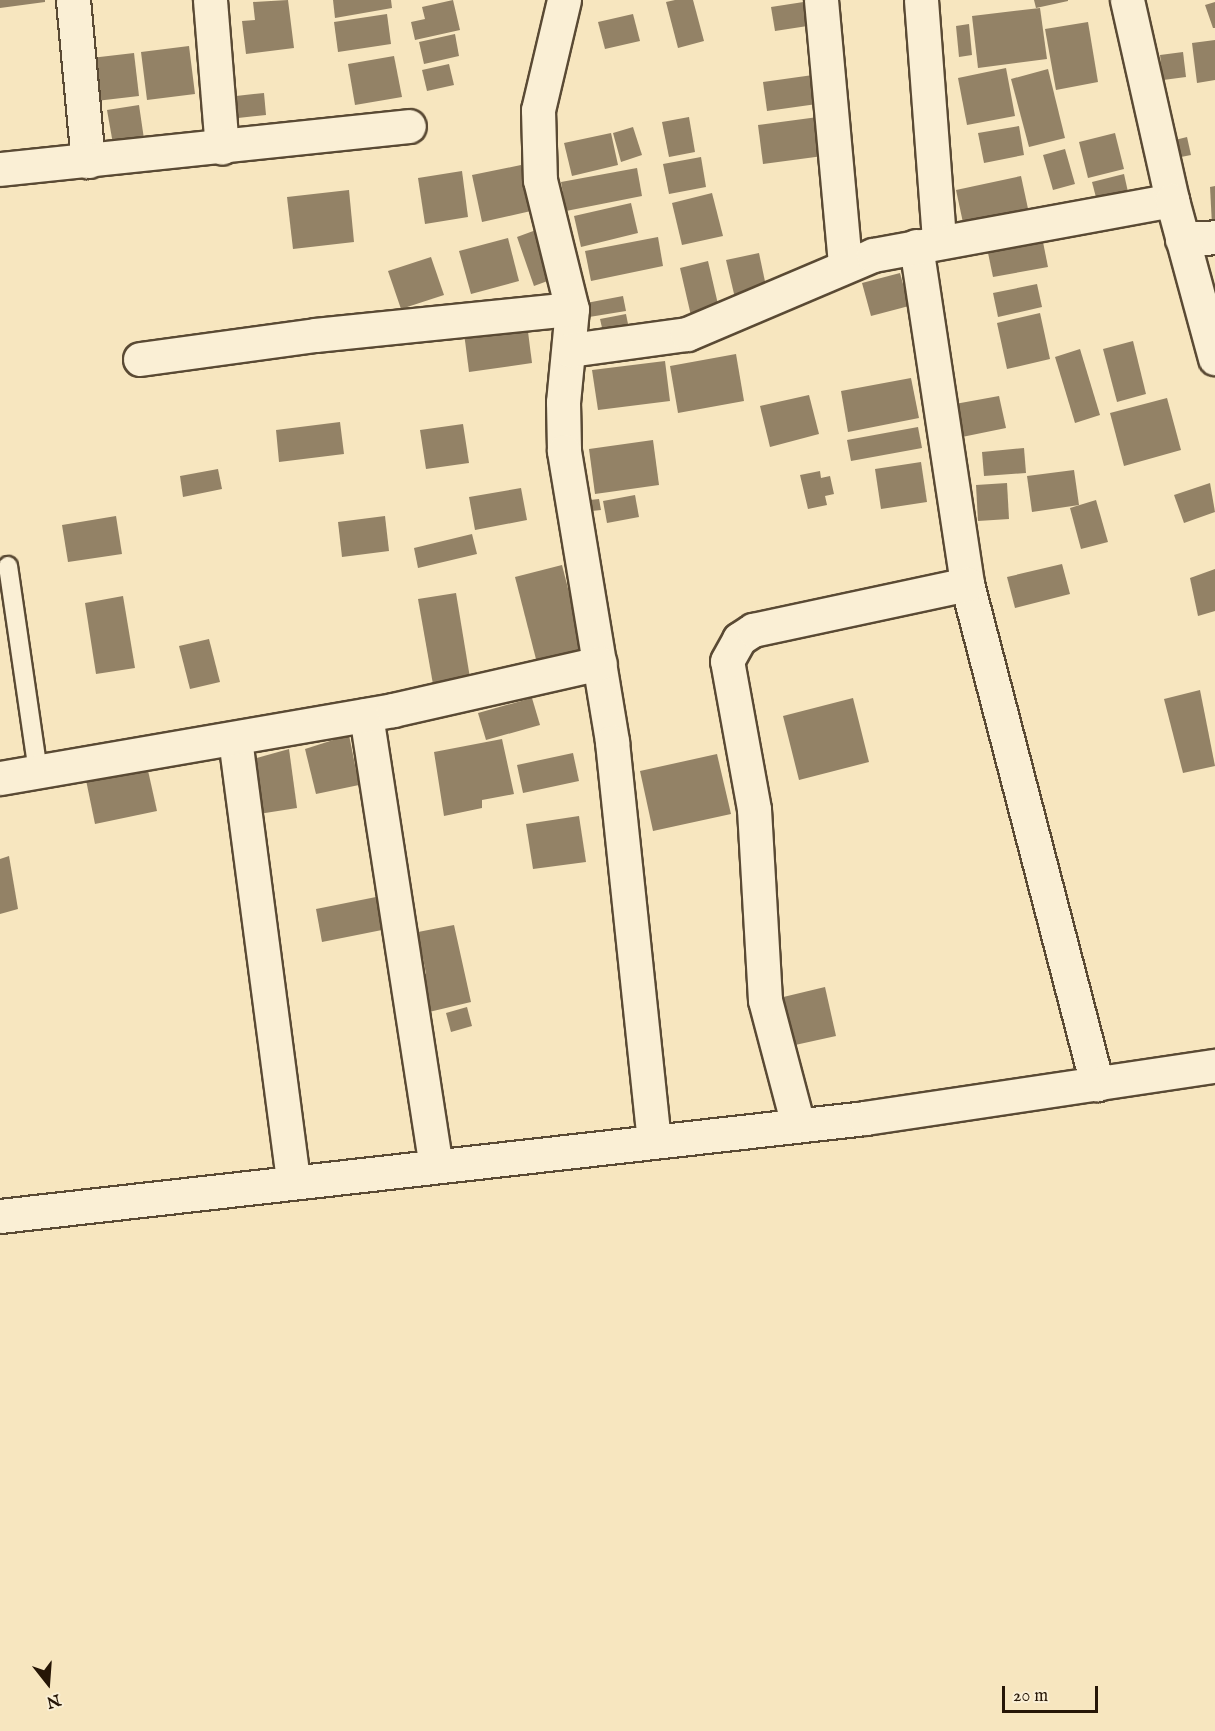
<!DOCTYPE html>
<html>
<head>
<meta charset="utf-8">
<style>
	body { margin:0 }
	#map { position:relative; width:1215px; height:1731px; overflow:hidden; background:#f7e6bf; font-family:"IM FELL English",serif }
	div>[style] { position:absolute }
	.building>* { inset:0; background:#938266 }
	.roads { filter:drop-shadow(2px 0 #5a4a34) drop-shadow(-2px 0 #5a4a34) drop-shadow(0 2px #5a4a34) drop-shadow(0 -2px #5a4a34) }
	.lane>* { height:18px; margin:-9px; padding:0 9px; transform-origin:9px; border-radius:9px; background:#faefd5 }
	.street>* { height:33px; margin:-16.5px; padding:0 16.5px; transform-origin:16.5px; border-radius:16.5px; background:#faefd5 }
	.secondary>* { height:33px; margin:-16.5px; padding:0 16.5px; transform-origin:16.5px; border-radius:16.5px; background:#faefd5 }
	span { translate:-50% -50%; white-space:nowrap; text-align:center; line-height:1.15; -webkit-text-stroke:6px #faefd5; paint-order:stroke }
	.north { position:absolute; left:18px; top:1653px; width:60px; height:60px; -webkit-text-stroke:4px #faefd5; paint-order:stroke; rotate:163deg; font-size:16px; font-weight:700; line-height:24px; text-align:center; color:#261606 }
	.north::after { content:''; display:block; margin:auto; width:21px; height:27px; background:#261606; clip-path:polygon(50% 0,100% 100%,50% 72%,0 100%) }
	.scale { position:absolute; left:1002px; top:1686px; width:96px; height:27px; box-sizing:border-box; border:3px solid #261606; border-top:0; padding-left:8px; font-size:18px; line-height:21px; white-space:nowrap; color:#261606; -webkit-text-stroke:4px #faefd5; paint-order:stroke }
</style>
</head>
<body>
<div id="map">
	<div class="building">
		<div style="clip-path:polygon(0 0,45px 0,45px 2px,0 8px)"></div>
		<div style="clip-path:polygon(288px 0,294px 48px,246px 54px,242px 21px,255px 20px,253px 2px)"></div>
		<div style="clip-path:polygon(333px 0,391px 0,392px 8px,335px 18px)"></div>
		<div style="clip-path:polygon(453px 0,460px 30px,415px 40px,411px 22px,425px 19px,422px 7px)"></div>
		<div style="clip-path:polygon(675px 0,693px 0,704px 41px,678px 48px,666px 2px)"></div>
		<div style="clip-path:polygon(1034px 0,1068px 0,1068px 1px,1036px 8px)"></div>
		<div style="clip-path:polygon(810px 1px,814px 25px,775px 31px,771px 7px)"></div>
		<div style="clip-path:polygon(1215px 2px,1215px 28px,1213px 28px,1205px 5px)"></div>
		<div style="clip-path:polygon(1040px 8px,1047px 59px,978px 68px,972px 16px)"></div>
		<div style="clip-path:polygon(387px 14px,391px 44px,338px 52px,334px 22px)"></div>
		<div style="clip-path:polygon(633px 14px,640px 41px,605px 49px,598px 22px)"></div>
		<div style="clip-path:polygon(1088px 22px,1098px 82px,1056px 90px,1045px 29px)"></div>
		<div style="clip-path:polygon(969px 24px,972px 55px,959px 57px,956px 26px)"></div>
		<div style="clip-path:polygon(455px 34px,459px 56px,424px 64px,419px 42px)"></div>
		<div style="clip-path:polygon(1215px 40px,1215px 80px,1197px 83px,1192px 43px)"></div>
		<div style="clip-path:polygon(189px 46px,195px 94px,147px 100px,141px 52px)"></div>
		<div style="clip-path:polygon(1183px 52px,1186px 77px,1163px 80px,1160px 55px)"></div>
		<div style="clip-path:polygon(134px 53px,139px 96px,96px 101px,91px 58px)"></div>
		<div style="clip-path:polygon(394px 56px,402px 97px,355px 105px,348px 64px)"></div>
		<div style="clip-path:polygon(449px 64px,454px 85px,427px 91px,422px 70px)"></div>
		<div style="clip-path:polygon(1006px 68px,1015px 116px,967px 125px,958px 78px)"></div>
		<div style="clip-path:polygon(1048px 69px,1065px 138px,1029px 147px,1011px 79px)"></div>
		<div style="clip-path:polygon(813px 75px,817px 104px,767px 111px,763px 82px)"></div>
		<div style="clip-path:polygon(264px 93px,266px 115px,229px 119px,227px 97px)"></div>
		<div style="clip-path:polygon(139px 105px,144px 139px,113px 144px,107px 110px)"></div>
		<div style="clip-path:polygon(689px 117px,695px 152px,669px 157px,662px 122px)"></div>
		<div style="clip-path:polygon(818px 117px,823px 156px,763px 164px,758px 125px)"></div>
		<div style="clip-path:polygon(1019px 126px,1024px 155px,984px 163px,978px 133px)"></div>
		<div style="clip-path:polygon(633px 127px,642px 155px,621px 162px,613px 133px)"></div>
		<div style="clip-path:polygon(611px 133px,618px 165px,572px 176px,564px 143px)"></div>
		<div style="clip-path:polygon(1115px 133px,1124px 169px,1088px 178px,1079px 142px)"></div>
		<div style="clip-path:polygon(1187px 137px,1191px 155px,1171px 159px,1167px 142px)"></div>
		<div style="clip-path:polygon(1065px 149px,1075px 184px,1053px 190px,1043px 155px)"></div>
		<div style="clip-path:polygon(701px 157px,706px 187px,669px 194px,663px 164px)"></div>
		<div style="clip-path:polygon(521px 165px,531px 211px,482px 222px,472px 175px)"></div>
		<div style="clip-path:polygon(637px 168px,642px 196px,566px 211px,561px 182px)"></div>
		<div style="clip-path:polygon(462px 171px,468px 217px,425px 224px,418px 178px)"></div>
		<div style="clip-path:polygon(1124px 174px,1130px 201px,1099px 209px,1092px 182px)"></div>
		<div style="clip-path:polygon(1021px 176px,1030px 218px,965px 232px,956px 190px)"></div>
		<div style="clip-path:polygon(1215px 186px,1215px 225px,1212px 225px,1210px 187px)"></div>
		<div style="clip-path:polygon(349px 190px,354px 242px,293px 249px,287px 197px)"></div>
		<div style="clip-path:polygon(712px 193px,723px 236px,682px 245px,672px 203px)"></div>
		<div style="clip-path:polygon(631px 203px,638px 233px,581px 247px,574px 216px)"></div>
		<div style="clip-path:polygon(536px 230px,553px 279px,534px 286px,517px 237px)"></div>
		<div style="clip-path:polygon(658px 237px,663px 266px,591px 281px,585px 251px)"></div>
		<div style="clip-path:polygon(1042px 237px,1048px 267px,993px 277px,987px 248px)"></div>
		<div style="clip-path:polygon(508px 238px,519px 281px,471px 294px,459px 251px)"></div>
		<div style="clip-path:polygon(759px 253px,767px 291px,735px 298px,726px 260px)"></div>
		<div style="clip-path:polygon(431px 257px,444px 295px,401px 309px,388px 271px)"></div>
		<div style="clip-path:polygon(708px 261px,720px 313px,692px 320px,680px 268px)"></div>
		<div style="clip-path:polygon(900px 273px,909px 306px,871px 316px,862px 283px)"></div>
		<div style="clip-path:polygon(1037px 284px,1042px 307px,998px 317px,993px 293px)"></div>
		<div style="clip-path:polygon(623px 296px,626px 311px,583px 318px,581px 304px)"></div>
		<div style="clip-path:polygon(1040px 313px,1050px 359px,1007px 369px,997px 323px)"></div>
		<div style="clip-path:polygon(626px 314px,631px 339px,606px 345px,600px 319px)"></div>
		<div style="clip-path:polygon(527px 324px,532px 363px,469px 372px,464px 333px)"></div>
		<div style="clip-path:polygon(1133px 341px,1146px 394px,1117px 402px,1103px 349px)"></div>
		<div style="clip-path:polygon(1080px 349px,1100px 415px,1075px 423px,1055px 357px)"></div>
		<div style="clip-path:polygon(736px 354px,744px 401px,678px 413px,670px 366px)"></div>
		<div style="clip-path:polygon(665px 361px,670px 401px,598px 410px,592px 370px)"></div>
		<div style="clip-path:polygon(911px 378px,919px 418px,848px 432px,841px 391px)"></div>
		<div style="clip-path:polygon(809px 395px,819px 434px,770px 447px,760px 406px)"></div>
		<div style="clip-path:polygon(999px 396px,1006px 428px,962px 437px,955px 404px)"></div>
		<div style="clip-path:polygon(1167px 398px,1181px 450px,1124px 466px,1110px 413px)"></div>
		<div style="clip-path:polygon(340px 422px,344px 454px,279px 462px,276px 430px)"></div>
		<div style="clip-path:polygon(463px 424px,469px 463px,426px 469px,420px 430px)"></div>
		<div style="clip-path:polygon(918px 427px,922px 448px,851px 461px,847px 440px)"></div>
		<div style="clip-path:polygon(653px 440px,659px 485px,595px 494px,589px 449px)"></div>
		<div style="clip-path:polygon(1024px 448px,1026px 473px,984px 476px,982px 452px)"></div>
		<div style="clip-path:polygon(921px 462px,927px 502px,881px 509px,875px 469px)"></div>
		<div style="clip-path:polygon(218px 469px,222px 489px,183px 497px,180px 476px)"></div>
		<div style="clip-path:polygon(1074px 470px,1079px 505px,1032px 512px,1027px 476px)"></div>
		<div style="clip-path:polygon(820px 471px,821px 478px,830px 476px,834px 494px,825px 496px,827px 505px,808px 509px,800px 475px)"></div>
		<div style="clip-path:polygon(1007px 483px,1009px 519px,978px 521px,976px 485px)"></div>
		<div style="clip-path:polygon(1210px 483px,1215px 512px,1184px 523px,1174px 495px)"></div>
		<div style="clip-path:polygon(521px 488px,527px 520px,475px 530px,469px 497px)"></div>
		<div style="clip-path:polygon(635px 495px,639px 517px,607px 523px,603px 501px)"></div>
		<div style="clip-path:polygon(599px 499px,601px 510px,582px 512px,581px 501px)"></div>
		<div style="clip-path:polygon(1096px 500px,1108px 542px,1081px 549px,1070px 508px)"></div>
		<div style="clip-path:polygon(116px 516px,122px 554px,68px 562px,62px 525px)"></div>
		<div style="clip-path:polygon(385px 516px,389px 551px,342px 557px,338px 522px)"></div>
		<div style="clip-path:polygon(472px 534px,477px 554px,418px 568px,414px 548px)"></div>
		<div style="clip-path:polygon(1062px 564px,1070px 594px,1015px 608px,1007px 577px)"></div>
		<div style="clip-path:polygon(562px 565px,585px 655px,538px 667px,515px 577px)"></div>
		<div style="clip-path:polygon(1215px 569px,1215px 611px,1198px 616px,1190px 578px)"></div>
		<div style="clip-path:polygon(456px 593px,471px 684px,434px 690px,418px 599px)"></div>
		<div style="clip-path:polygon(123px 596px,135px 668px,96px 674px,85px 603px)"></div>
		<div style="clip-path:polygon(209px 639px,220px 682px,190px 689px,179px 646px)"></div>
		<div style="clip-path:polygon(1200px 690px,1215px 766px,1183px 773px,1164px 699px)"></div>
		<div style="clip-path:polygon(532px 698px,540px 725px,486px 740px,478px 713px)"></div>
		<div style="clip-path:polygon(853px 698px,869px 762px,799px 780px,783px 716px)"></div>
		<div style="clip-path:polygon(349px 735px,359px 785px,316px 794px,305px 749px)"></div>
		<div style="clip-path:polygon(502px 739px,514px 794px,482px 800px,482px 808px,444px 816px,434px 752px)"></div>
		<div style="clip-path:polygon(289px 749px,297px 808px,252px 815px,242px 762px)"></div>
		<div style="clip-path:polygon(573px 753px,579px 781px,523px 793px,517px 765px)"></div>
		<div style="clip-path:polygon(717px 754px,731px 814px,653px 831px,640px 771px)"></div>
		<div style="clip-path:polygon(147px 766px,157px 811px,95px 824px,86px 780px)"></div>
		<div style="clip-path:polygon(579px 816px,586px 862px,533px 869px,526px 824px)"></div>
		<div style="clip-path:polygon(9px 856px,18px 909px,0 914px,0 859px)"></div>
		<div style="clip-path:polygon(381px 896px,387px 929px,322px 942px,316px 909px)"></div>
		<div style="clip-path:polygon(454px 925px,471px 1002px,429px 1012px,420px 976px,426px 974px,418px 932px)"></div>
		<div style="clip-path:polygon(825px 987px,836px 1036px,786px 1047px,775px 999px)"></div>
		<div style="clip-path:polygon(467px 1007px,472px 1026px,451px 1032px,446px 1013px)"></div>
	</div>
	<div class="roads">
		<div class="lane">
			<div style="left:8px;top:566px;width:207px;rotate:81.7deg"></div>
		</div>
		<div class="street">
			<div style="left:73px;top:0;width:162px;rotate:84.7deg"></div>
			<div style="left:210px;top:0;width:148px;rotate:85.4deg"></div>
			<div style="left:564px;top:0;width:113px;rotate:103.3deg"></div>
			<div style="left:538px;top:110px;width:70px;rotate:88.4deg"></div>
			<div style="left:540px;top:180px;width:133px;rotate:76.1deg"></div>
			<div style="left:572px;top:309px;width:93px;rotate:95.5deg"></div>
			<div style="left:563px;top:402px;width:49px;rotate:88.8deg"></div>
			<div style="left:564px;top:451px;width:295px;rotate:80.6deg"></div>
			<div style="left:612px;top:742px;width:401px;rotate:84deg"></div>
			<div style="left:821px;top:0;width:266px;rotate:84.8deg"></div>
			<div style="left:921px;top:0;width:242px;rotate:85.7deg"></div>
			<div style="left:0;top:169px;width:411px;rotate:-6deg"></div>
			<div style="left:1182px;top:239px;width:33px;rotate:-3deg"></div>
			<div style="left:916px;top:246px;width:342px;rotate:81.4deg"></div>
			<div style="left:967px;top:584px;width:517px;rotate:75.43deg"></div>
			<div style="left:570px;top:350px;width:118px;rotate:-7.8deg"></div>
			<div style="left:687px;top:334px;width:202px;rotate:-23deg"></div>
			<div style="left:873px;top:255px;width:304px;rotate:-10.4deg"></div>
			<div style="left:140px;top:359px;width:177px;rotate:-7.8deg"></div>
			<div style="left:315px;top:335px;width:258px;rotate:-5.8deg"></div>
			<div style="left:366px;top:715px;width:456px;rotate:81.2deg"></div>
			<div style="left:235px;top:739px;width:447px;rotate:82.5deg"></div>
			<div style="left:0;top:778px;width:399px;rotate:-9.8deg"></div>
			<div style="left:393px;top:710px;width:212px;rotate:-12.8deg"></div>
			<div style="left:798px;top:1125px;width:129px;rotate:-104.8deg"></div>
			<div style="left:765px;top:1000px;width:191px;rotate:-93.3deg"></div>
			<div style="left:754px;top:809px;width:150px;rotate:-100.3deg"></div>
			<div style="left:727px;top:661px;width:25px;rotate:-61deg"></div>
			<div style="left:739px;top:639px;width:17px;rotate:-33deg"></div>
			<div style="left:753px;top:630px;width:219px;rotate:-12.1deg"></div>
			<div style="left:0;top:1216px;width:871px;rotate:-6.46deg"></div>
			<div style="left:865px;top:1118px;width:354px;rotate:-8.5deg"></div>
		</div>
		<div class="secondary">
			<div style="left:1127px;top:0;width:205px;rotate:77.3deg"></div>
			<div style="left:1172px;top:200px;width:164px;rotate:74.8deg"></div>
		</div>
	</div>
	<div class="north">N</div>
	<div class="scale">20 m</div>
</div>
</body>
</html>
